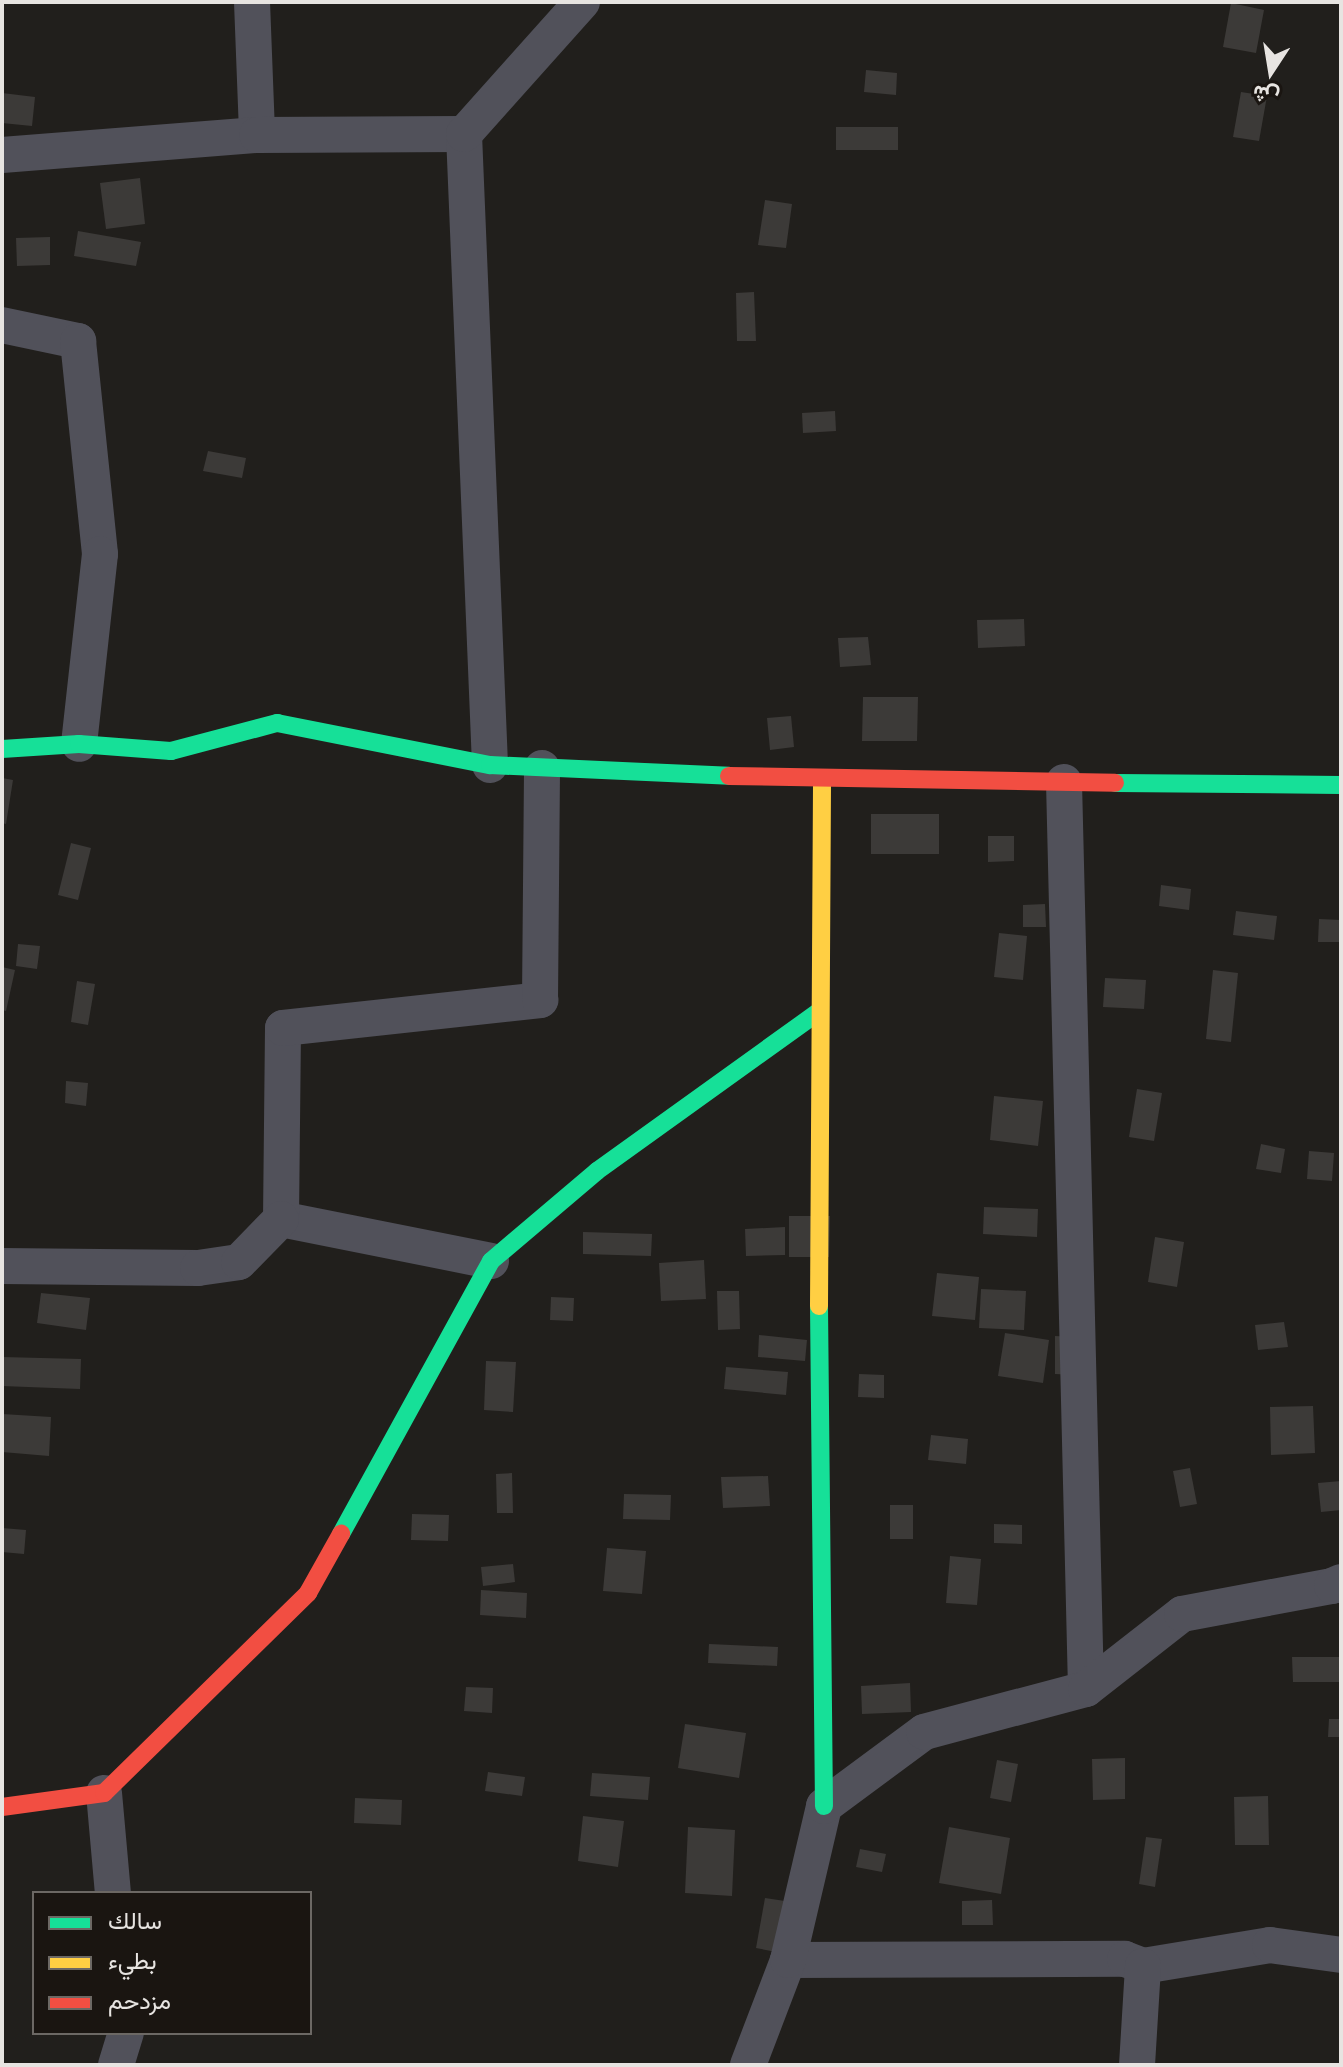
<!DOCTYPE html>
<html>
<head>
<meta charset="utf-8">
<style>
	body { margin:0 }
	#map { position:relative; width:1343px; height:2067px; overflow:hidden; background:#211f1c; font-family:"Public Sans",Vazirmatn,sans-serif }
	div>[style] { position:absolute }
	.building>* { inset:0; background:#3c3a38 }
	.street>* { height:36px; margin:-18px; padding:0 18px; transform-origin:18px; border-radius:18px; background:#51515a }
	.fast>* { height:18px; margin:-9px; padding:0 9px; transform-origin:9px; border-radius:9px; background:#16e098 }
	.slow>* { height:18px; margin:-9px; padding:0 9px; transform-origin:9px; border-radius:9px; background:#ffcf43 }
	.jam>* { height:18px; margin:-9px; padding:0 9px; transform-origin:9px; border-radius:9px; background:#f24e42 }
	span { translate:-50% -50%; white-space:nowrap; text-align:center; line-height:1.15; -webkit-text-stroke:7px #1a1511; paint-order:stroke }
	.frame { position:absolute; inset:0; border:4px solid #e7e4e1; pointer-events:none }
	.legend { position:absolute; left:32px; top:1891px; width:280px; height:144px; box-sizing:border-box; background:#1a1511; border:2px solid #6c6864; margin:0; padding:10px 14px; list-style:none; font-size:24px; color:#e7e4e1 }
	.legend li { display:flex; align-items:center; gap:16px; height:40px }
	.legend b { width:40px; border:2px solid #6c6864 }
	.north { position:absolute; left:1231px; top:32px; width:80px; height:80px; -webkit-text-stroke:6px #1a1511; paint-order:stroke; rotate:192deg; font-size:22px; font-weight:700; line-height:32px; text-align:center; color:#e7e4e1 }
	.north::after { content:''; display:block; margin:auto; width:28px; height:36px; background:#e7e4e1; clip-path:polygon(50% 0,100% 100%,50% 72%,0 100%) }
</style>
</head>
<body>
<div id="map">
	<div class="building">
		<div style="clip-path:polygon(1231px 3px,1264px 10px,1256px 53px,1223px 47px)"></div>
		<div style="clip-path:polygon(866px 70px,897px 73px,896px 95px,864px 92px)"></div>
		<div style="clip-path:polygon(1241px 92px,1267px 96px,1259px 141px,1233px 137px)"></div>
		<div style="clip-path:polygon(2px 93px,35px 97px,32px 126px,2px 123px)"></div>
		<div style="clip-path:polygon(836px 127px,898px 127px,898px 150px,836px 150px)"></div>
		<div style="clip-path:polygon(140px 178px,145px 224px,106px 229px,100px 183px)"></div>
		<div style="clip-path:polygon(765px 200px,792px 204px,786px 248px,758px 245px)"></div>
		<div style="clip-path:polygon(78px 231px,141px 242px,136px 266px,74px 256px)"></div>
		<div style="clip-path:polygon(50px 237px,50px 265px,17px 266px,16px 238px)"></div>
		<div style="clip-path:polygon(754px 292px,756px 341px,737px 341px,736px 293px)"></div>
		<div style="clip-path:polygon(835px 411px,836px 431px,803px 433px,802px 413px)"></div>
		<div style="clip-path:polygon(208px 451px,246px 458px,242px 478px,203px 471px)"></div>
		<div style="clip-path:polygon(1024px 619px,1025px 646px,978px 648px,977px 620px)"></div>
		<div style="clip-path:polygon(868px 637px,871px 665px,840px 667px,838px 638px)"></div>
		<div style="clip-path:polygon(863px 697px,918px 697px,917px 741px,862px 741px)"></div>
		<div style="clip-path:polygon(791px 716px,794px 747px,770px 750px,767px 718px)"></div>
		<div style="clip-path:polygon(2px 778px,13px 780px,6px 824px,2px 823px)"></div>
		<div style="clip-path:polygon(871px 814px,939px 814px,939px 854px,871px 854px)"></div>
		<div style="clip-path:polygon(988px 836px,1014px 836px,1014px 861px,988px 862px)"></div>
		<div style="clip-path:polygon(71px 843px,91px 848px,78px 900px,58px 895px)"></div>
		<div style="clip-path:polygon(1161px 885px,1191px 889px,1189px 910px,1159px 906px)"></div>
		<div style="clip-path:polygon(1045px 904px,1046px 927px,1023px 927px,1023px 905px)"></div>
		<div style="clip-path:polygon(1236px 911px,1277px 916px,1274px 940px,1233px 935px)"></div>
		<div style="clip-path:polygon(1319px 919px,1341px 920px,1341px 942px,1318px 942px)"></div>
		<div style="clip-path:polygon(999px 933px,1027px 936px,1023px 980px,994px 977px)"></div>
		<div style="clip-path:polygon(18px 944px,40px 946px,37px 969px,16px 966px)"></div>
		<div style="clip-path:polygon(2px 967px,15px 970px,6px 1011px,2px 1010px)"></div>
		<div style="clip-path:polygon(1213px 970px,1238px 973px,1231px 1042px,1206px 1039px)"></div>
		<div style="clip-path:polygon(1105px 978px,1146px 980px,1144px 1009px,1103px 1007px)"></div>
		<div style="clip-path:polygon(77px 981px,95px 984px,88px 1025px,71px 1022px)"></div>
		<div style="clip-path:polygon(66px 1081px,88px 1083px,86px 1106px,65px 1103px)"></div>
		<div style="clip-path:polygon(1137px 1089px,1162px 1093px,1154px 1141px,1129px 1137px)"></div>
		<div style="clip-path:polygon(994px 1096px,1043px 1101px,1038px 1146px,990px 1140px)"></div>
		<div style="clip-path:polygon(1261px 1144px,1285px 1149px,1281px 1173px,1256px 1169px)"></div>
		<div style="clip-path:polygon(1309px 1151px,1334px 1153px,1332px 1181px,1307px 1179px)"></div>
		<div style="clip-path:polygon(984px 1207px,1038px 1209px,1037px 1237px,983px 1234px)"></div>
		<div style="clip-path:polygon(789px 1216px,830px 1216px,829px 1257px,789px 1257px)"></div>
		<div style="clip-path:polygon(785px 1227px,785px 1255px,746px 1256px,745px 1229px)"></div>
		<div style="clip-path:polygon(583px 1232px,652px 1234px,651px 1256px,583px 1254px)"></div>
		<div style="clip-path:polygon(1155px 1237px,1184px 1242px,1177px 1287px,1148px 1282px)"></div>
		<div style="clip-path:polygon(704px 1260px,706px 1299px,661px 1301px,659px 1263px)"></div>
		<div style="clip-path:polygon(937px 1273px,979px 1277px,975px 1320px,932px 1316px)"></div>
		<div style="clip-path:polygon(981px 1289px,1026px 1291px,1024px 1330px,979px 1328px)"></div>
		<div style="clip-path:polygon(717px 1291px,739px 1291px,740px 1329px,718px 1330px)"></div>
		<div style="clip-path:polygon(41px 1293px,90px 1298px,86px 1330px,37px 1323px)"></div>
		<div style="clip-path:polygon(551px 1297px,574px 1298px,573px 1321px,550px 1320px)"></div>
		<div style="clip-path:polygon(1284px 1322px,1288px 1347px,1258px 1350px,1255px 1325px)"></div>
		<div style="clip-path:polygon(1005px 1333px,1049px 1340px,1043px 1383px,998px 1376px)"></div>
		<div style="clip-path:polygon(759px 1335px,807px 1340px,805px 1361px,758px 1357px)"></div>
		<div style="clip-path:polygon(1055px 1336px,1075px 1337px,1074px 1375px,1055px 1374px)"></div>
		<div style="clip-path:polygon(2px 1357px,81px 1359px,80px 1389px,2px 1386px)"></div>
		<div style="clip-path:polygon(486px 1361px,516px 1362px,513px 1412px,484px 1410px)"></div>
		<div style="clip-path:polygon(726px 1367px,788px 1372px,786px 1395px,724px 1389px)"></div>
		<div style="clip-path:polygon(859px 1374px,884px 1375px,884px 1398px,858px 1397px)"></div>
		<div style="clip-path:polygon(1313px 1406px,1315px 1453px,1271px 1455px,1270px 1407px)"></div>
		<div style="clip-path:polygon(2px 1414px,51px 1417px,49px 1456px,2px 1452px)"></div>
		<div style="clip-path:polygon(931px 1435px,968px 1439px,966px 1464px,928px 1460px)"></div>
		<div style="clip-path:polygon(1190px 1468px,1197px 1504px,1180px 1507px,1173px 1471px)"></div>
		<div style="clip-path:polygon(512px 1473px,513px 1513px,497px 1513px,496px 1474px)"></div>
		<div style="clip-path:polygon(768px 1476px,770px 1506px,723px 1508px,721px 1477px)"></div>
		<div style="clip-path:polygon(1341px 1481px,1341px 1510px,1321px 1512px,1318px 1483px)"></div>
		<div style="clip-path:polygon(624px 1494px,671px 1495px,670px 1520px,623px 1519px)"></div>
		<div style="clip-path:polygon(890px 1505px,913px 1505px,913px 1539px,890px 1539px)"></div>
		<div style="clip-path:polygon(412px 1514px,449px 1515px,448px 1541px,411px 1540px)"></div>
		<div style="clip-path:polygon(994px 1524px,1022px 1525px,1022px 1544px,994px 1543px)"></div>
		<div style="clip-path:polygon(2px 1528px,26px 1530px,24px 1554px,2px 1552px)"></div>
		<div style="clip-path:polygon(607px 1548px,646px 1551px,642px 1594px,603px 1591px)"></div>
		<div style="clip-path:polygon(950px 1556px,981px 1559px,977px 1605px,946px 1603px)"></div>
		<div style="clip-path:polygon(513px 1564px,515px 1582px,483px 1586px,481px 1567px)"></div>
		<div style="clip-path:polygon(481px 1590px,527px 1593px,526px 1618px,480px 1615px)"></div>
		<div style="clip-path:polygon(709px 1644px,778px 1647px,777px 1666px,708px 1663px)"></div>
		<div style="clip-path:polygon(1292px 1657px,1341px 1657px,1341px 1682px,1293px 1682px)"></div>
		<div style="clip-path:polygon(910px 1683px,911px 1712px,862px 1714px,861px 1686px)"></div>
		<div style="clip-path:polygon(466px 1687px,493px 1688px,492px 1713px,464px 1711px)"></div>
		<div style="clip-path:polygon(1329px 1719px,1341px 1719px,1341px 1737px,1328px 1737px)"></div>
		<div style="clip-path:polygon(685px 1724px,746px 1733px,739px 1778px,678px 1768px)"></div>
		<div style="clip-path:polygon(1125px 1758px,1125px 1799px,1093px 1800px,1092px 1759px)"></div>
		<div style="clip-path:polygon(997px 1760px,1018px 1764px,1011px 1802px,990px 1798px)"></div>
		<div style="clip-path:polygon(488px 1772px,525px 1777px,522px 1796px,485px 1791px)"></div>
		<div style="clip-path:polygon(592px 1773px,650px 1777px,648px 1800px,590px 1796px)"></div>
		<div style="clip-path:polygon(1268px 1796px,1269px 1845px,1235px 1845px,1234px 1797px)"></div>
		<div style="clip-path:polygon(355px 1798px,402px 1800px,401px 1825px,354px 1823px)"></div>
		<div style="clip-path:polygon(583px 1816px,624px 1821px,618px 1867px,578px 1861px)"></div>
		<div style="clip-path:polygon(688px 1827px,735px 1830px,732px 1896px,685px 1893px)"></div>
		<div style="clip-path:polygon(949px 1827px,1010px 1838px,1001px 1894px,939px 1883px)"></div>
		<div style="clip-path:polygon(1146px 1837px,1162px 1839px,1155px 1887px,1139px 1884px)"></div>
		<div style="clip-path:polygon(860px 1849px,886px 1854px,882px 1872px,856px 1867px)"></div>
		<div style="clip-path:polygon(765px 1898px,785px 1901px,776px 1952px,756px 1948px)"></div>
		<div style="clip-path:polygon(992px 1900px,993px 1925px,962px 1925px,962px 1901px)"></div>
	</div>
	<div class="street">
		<div style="left:252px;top:2px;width:133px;rotate:87.8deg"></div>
		<div style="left:2px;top:155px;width:256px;rotate:-4.5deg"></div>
		<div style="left:257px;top:135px;width:207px;rotate:-0.3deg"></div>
		<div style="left:2px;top:325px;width:78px;rotate:11.9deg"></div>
		<div style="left:78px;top:341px;width:214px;rotate:84.1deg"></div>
		<div style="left:100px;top:554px;width:191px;rotate:96.3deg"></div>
		<div style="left:490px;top:765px;width:632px;rotate:-92.36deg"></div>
		<div style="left:464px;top:134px;width:177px;rotate:-48.2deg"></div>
		<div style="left:1064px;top:782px;width:907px;rotate:88.61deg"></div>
		<div style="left:491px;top:1261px;width:214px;rotate:-168.7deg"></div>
		<div style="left:281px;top:1219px;width:191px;rotate:-89.4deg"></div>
		<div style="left:283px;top:1028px;width:259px;rotate:-6.2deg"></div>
		<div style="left:540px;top:1000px;width:232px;rotate:-89.5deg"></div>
		<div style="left:2px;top:1266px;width:196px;rotate:0.6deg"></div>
		<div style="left:198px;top:1268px;width:41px;rotate:-8.3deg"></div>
		<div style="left:239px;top:1262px;width:60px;rotate:-45.7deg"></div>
		<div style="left:104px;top:1793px;width:100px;rotate:84.9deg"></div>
		<div style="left:788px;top:1960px;width:337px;rotate:-0.2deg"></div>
		<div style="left:1125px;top:1959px;width:19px;rotate:21deg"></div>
		<div style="left:1143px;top:1966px;width:129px;rotate:-9.4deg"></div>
		<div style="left:1270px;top:1945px;width:72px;rotate:8deg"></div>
		<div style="left:116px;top:2065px;width:34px;rotate:-73deg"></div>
		<div style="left:748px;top:2065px;width:112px;rotate:-69.1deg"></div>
		<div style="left:788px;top:1960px;width:158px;rotate:-76.8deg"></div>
		<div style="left:824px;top:1806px;width:124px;rotate:-36.5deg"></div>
		<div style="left:924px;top:1732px;width:168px;rotate:-14.9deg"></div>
		<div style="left:1086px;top:1689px;width:122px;rotate:-38deg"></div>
		<div style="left:1182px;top:1614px;width:153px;rotate:-10.6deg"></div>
		<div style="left:1332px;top:1586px;width:10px;rotate:-24deg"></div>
		<div style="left:1137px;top:2065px;width:99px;rotate:-86.5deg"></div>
	</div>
	<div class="fast">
		<div style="left:2px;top:749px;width:77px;rotate:-3.7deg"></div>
		<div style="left:79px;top:744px;width:92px;rotate:4.4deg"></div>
		<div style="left:171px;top:751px;width:110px;rotate:-14.8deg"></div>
		<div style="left:277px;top:723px;width:217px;rotate:11.2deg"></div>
		<div style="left:490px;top:765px;width:239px;rotate:2.6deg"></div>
		<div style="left:1115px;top:783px;width:226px;rotate:0.5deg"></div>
		<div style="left:819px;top:1306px;width:500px;rotate:89.43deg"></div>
		<div style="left:341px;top:1534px;width:311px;rotate:-61.2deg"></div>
		<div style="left:491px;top:1261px;width:139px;rotate:-40.3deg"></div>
		<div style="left:597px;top:1171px;width:274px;rotate:-35.7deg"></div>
	</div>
	<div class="slow">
		<div style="left:819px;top:1306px;width:526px;rotate:-89.67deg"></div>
	</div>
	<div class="jam">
		<div style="left:729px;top:776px;width:386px;rotate:1deg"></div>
		<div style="left:2px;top:1807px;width:103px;rotate:-7.8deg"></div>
		<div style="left:104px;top:1793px;width:286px;rotate:-44.4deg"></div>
		<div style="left:308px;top:1593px;width:68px;rotate:-60.8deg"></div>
	</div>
	<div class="frame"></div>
	<ul class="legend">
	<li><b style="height:10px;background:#16e098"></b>سالك</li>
	<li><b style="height:10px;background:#ffcf43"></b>بطيء</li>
	<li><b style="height:10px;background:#f24e42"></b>مزدحم</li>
	</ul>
	<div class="north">ش</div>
</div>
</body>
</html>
